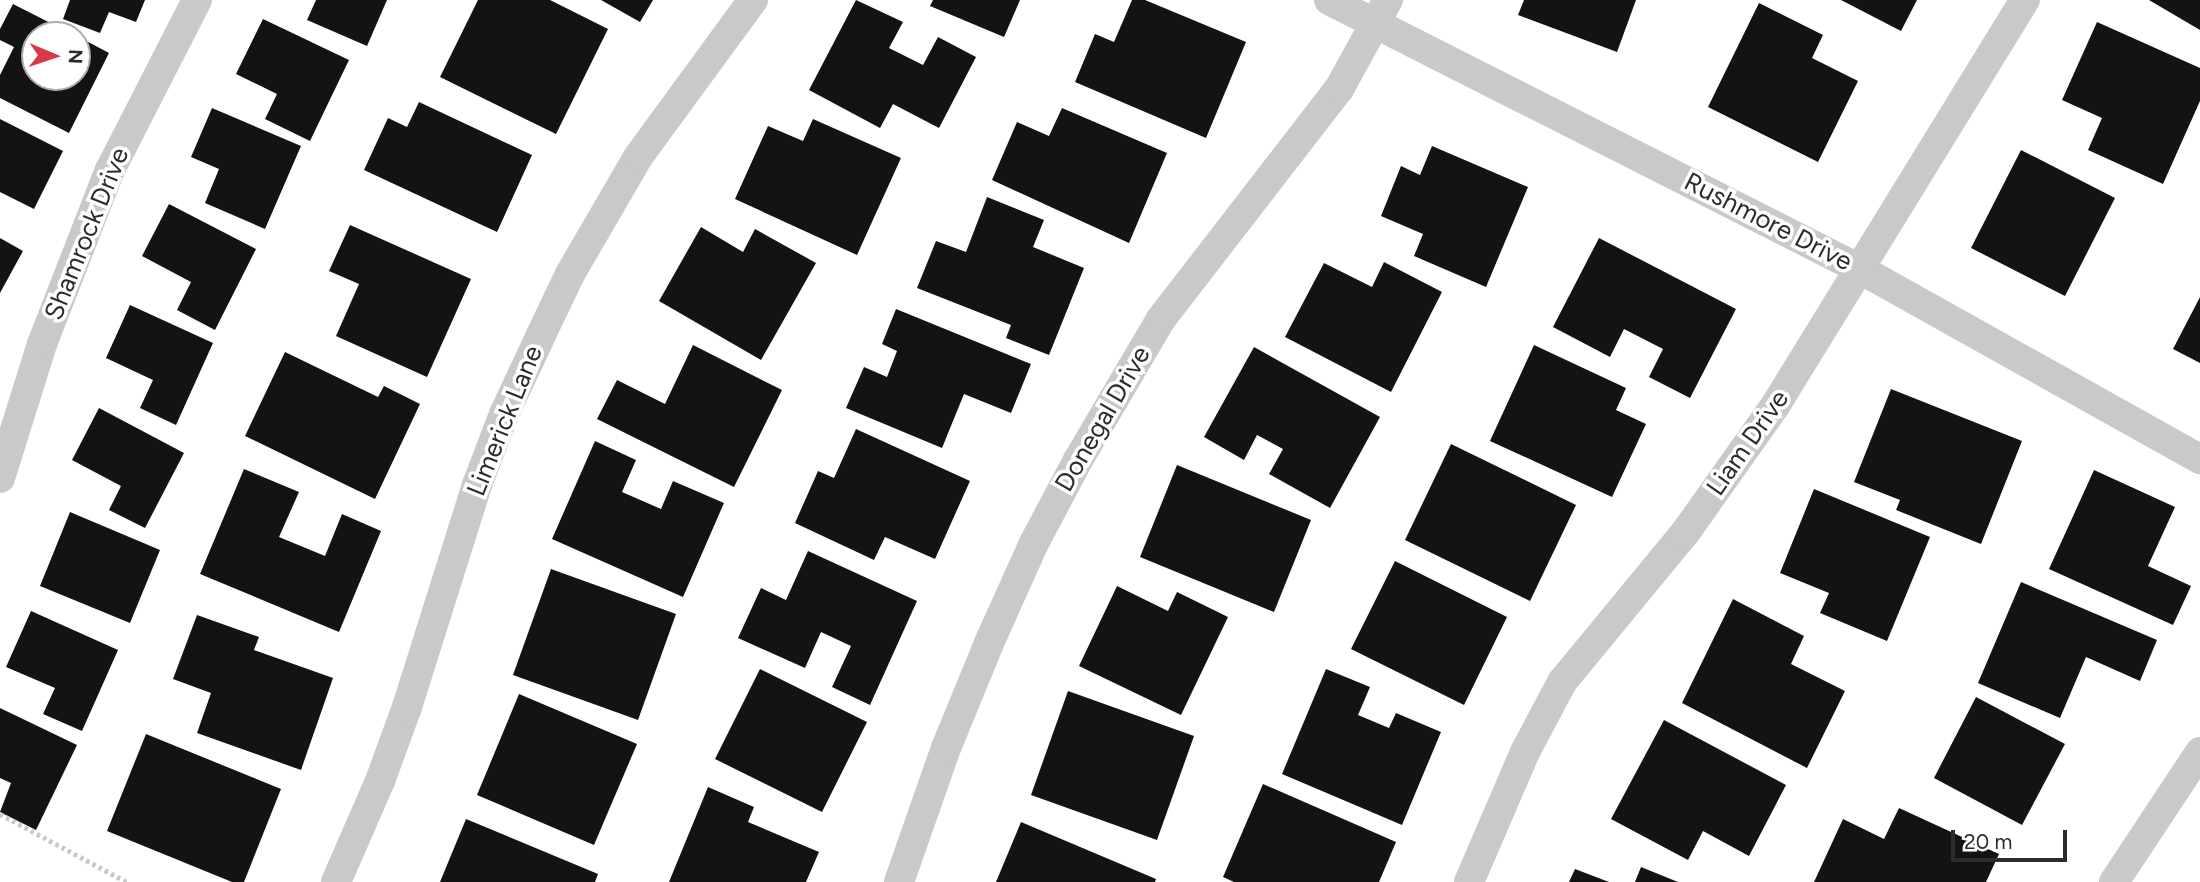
<!DOCTYPE html>
<html>
<head>
<meta charset="utf-8">
<style>
	body { margin:0 }
	#map { position:relative; width:2200px; height:882px; overflow:hidden; background:#fff; font-family:Figtree,sans-serif }
	div>[style] { position:absolute }
	.building>* { inset:0; background:#131313 }
	.path>* { height:4.5px; margin-top:-2.25px; transform-origin:0; background:repeating-linear-gradient(90deg,#c9c9c9 0 3.5px,transparent 0 7px) }
	.street>* { height:30px; margin:-15px; padding:0 15px; transform-origin:15px; border-radius:15px; background:#c9c9c9 }
	span { translate:-50% -50%; white-space:nowrap; text-align:center; line-height:1.15; -webkit-text-stroke:7px #fff; paint-order:stroke }
	.street-label { font-size:26px; color:#2c2c2c }
	.north { position:absolute; left:21px; top:21px; width:70px; height:70px; box-sizing:border-box; background:#fff; border:2px solid #ababab; border-radius:50%; rotate:92deg; font-size:19px; font-weight:700; line-height:28px; text-align:center; color:#2c2c2c }
	.north::after { content:''; display:block; margin:auto; width:24px; height:32px; background:#d83946; clip-path:polygon(50% 0,100% 100%,50% 72%,0 100%) }
	.scale { position:absolute; left:1951px; top:830px; width:116px; height:32px; box-sizing:border-box; border:4px solid #2c2c2c; border-top:0; padding-left:9px; font-size:21px; line-height:24px; white-space:nowrap; color:#2c2c2c; -webkit-text-stroke:5px #fff; paint-order:stroke }
</style>
</head>
<body>
<div id="map">
	<div class="building">
		<div style="clip-path:polygon(70px 0,145px 0,136px 22px,109px 12px,100px 33px,63px 19px)"></div>
		<div style="clip-path:polygon(316px 0,387px 0,367px 46px,307px 20px)"></div>
		<div style="clip-path:polygon(478px 0,550px 0,608px 29px,556px 134px,440px 77px)"></div>
		<div style="clip-path:polygon(601px 0,653px 0,640px 22px)"></div>
		<div style="clip-path:polygon(856px 0,903px 22px,889px 48px,923px 65px,938px 37px,976px 57px,939px 128px,893px 104px,880px 128px,809px 90px)"></div>
		<div style="clip-path:polygon(933px 0,1020px 0,1004px 37px,930px 6px)"></div>
		<div style="clip-path:polygon(1132px 0,1145px 0,1246px 42px,1206px 138px,1075px 82px,1095px 34px,1114px 42px)"></div>
		<div style="clip-path:polygon(1524px 0,1636px 0,1617px 52px,1518px 15px)"></div>
		<div style="clip-path:polygon(1841px 0,1917px 0,1901px 31px)"></div>
		<div style="clip-path:polygon(2149px 0,2200px 0,2200px 30px)"></div>
		<div style="clip-path:polygon(1759px 3px,1823px 35px,1812px 58px,1858px 81px,1818px 162px,1708px 107px)"></div>
		<div style="clip-path:polygon(13px 4px,74px 35px,35px 35px,35px 77px,77px 77px,77px 36px,109px 53px,69px 133px,0 98px,0 75px,14px 47px,0 40px,0 29px)"></div>
		<div style="clip-path:polygon(263px 19px,349px 60px,310px 141px,265px 119px,277px 94px,236px 74px)"></div>
		<div style="clip-path:polygon(2097px 22px,2200px 68px,2200px 101px,2163px 184px,2088px 150px,2102px 118px,2062px 100px)"></div>
		<div style="clip-path:polygon(419px 102px,532px 155px,497px 232px,364px 170px,388px 118px,407px 127px)"></div>
		<div style="clip-path:polygon(212px 108px,301px 146px,265px 229px,205px 203px,219px 169px,191px 157px)"></div>
		<div style="clip-path:polygon(1062px 108px,1167px 153px,1129px 243px,992px 180px,1017px 122px,1049px 136px)"></div>
		<div style="clip-path:polygon(0 119px,63px 151px,34px 209px,0 192px)"></div>
		<div style="clip-path:polygon(813px 119px,901px 158px,857px 255px,735px 199px,768px 126px,803px 141px)"></div>
		<div style="clip-path:polygon(1432px 146px,1528px 187px,1486px 287px,1414px 256px,1423px 234px,1381px 216px,1401px 166px,1420px 175px)"></div>
		<div style="clip-path:polygon(2021px 150px,2115px 198px,2065px 296px,1971px 248px)"></div>
		<div style="clip-path:polygon(987px 197px,1044px 220px,1033px 247px,1084px 268px,1049px 355px,1006px 338px,1011px 325px,917px 288px,936px 241px,966px 252px)"></div>
		<div style="clip-path:polygon(169px 204px,256px 249px,215px 330px,177px 310px,191px 282px,142px 256px)"></div>
		<div style="clip-path:polygon(350px 225px,471px 279px,427px 377px,336px 336px,359px 284px,329px 271px)"></div>
		<div style="clip-path:polygon(701px 227px,743px 252px,755px 229px,816px 263px,761px 360px,659px 301px)"></div>
		<div style="clip-path:polygon(0 238px,23px 251px,0 293px)"></div>
		<div style="clip-path:polygon(1599px 238px,1736px 309px,1690px 398px,1649px 377px,1663px 349px,1624px 329px,1610px 357px,1553px 327px)"></div>
		<div style="clip-path:polygon(1384px 262px,1442px 292px,1391px 392px,1285px 337px,1324px 263px,1372px 287px)"></div>
		<div style="clip-path:polygon(2200px 297px,2200px 363px,2173px 349px)"></div>
		<div style="clip-path:polygon(130px 305px,213px 343px,176px 425px,140px 408px,153px 380px,106px 358px)"></div>
		<div style="clip-path:polygon(896px 309px,1031px 364px,1011px 413px,964px 394px,942px 448px,846px 408px,864px 367px,887px 377px,897px 351px,882px 344px)"></div>
		<div style="clip-path:polygon(693px 345px,782px 390px,734px 487px,597px 419px,617px 380px,665px 404px)"></div>
		<div style="clip-path:polygon(1534px 345px,1626px 388px,1616px 410px,1646px 424px,1612px 497px,1490px 441px)"></div>
		<div style="clip-path:polygon(1254px 347px,1380px 417px,1330px 508px,1269px 474px,1283px 449px,1257px 435px,1244px 460px,1204px 437px)"></div>
		<div style="clip-path:polygon(285px 352px,378px 397px,384px 386px,420px 404px,375px 499px,245px 436px)"></div>
		<div style="clip-path:polygon(1891px 389px,2022px 441px,1981px 544px,1896px 510px,1900px 500px,1854px 482px)"></div>
		<div style="clip-path:polygon(99px 408px,184px 453px,145px 528px,109px 510px,121px 486px,72px 460px)"></div>
		<div style="clip-path:polygon(856px 429px,970px 481px,935px 559px,885px 537px,874px 560px,795px 523px,818px 471px,834px 478px)"></div>
		<div style="clip-path:polygon(595px 441px,636px 460px,622px 492px,661px 509px,673px 481px,724px 503px,683px 597px,552px 539px)"></div>
		<div style="clip-path:polygon(1451px 444px,1576px 505px,1530px 601px,1405px 540px)"></div>
		<div style="clip-path:polygon(1177px 465px,1311px 520px,1274px 612px,1140px 557px)"></div>
		<div style="clip-path:polygon(244px 469px,299px 492px,279px 537px,325px 556px,342px 514px,381px 531px,339px 632px,200px 574px)"></div>
		<div style="clip-path:polygon(2094px 470px,2175px 507px,2148px 566px,2191px 586px,2173px 625px,2049px 569px)"></div>
		<div style="clip-path:polygon(1814px 489px,1930px 537px,1887px 641px,1820px 613px,1829px 593px,1780px 573px)"></div>
		<div style="clip-path:polygon(70px 512px,160px 550px,130px 623px,40px 586px)"></div>
		<div style="clip-path:polygon(808px 551px,917px 601px,870px 705px,832px 687px,851px 646px,821px 632px,805px 668px,738px 638px,761px 588px,786px 600px)"></div>
		<div style="clip-path:polygon(1395px 561px,1507px 617px,1464px 705px,1351px 649px)"></div>
		<div style="clip-path:polygon(551px 569px,676px 614px,638px 720px,513px 675px)"></div>
		<div style="clip-path:polygon(2021px 582px,2157px 640px,2140px 681px,2086px 657px,2060px 718px,1978px 683px)"></div>
		<div style="clip-path:polygon(1117px 586px,1168px 611px,1177px 592px,1228px 617px,1181px 715px,1079px 666px)"></div>
		<div style="clip-path:polygon(1733px 599px,1804px 636px,1791px 664px,1845px 691px,1807px 768px,1682px 703px)"></div>
		<div style="clip-path:polygon(31px 611px,118px 650px,82px 731px,43px 714px,55px 688px,6px 667px)"></div>
		<div style="clip-path:polygon(197px 615px,259px 637px,254px 650px,333px 678px,301px 770px,197px 733px,211px 693px,173px 679px)"></div>
		<div style="clip-path:polygon(760px 669px,867px 722px,822px 812px,715px 759px)"></div>
		<div style="clip-path:polygon(1326px 669px,1370px 687px,1358px 715px,1389px 728px,1396px 713px,1441px 732px,1402px 825px,1282px 774px)"></div>
		<div style="clip-path:polygon(1068px 691px,1194px 736px,1157px 840px,1031px 795px)"></div>
		<div style="clip-path:polygon(519px 694px,637px 744px,594px 845px,477px 795px)"></div>
		<div style="clip-path:polygon(1976px 697px,2065px 744px,2022px 825px,1934px 778px)"></div>
		<div style="clip-path:polygon(0 708px,77px 745px,36px 830px,0 812px,11px 783px,0 778px)"></div>
		<div style="clip-path:polygon(1664px 720px,1786px 785px,1749px 856px,1703px 831px,1688px 860px,1611px 819px)"></div>
		<div style="clip-path:polygon(146px 734px,281px 789px,244px 882px,232px 882px,107px 831px)"></div>
		<div style="clip-path:polygon(1263px 784px,1396px 842px,1379px 882px,1234px 882px,1223px 877px)"></div>
		<div style="clip-path:polygon(708px 787px,754px 807px,748px 822px,819px 852px,806px 882px,669px 882px)"></div>
		<div style="clip-path:polygon(1899px 808px,1999px 854px,1986px 882px,1814px 882px,1843px 819px,1884px 839px)"></div>
		<div style="clip-path:polygon(466px 819px,598px 874px,595px 882px,440px 882px)"></div>
		<div style="clip-path:polygon(1021px 822px,1156px 879px,1155px 882px,996px 882px)"></div>
		<div style="clip-path:polygon(1641px 867px,1678px 882px,1635px 882px)"></div>
		<div style="clip-path:polygon(1575px 869px,1609px 882px,1569px 882px)"></div>
	</div>
	<div class="path">
		<div style="left:0;top:814px;width:144px;rotate:28.2deg"></div>
	</div>
	<div class="street">
		<div style="left:1329px;top:0;width:593px;rotate:26.87deg"></div>
		<div style="left:1858px;top:268px;width:392px;rotate:29.2deg"></div>
		<div style="left:0;top:478px;width:140px;rotate:-72.6deg"></div>
		<div style="left:42px;top:344px;width:187px;rotate:-68.7deg"></div>
		<div style="left:110px;top:170px;width:191px;rotate:-62.9deg"></div>
		<div style="left:336px;top:882px;width:110px;rotate:-66.5deg"></div>
		<div style="left:380px;top:781px;width:79px;rotate:-70deg"></div>
		<div style="left:407px;top:707px;width:233px;rotate:-72.5deg"></div>
		<div style="left:477px;top:485px;width:76px;rotate:-69.2deg"></div>
		<div style="left:504px;top:414px;width:85px;rotate:-64.9deg"></div>
		<div style="left:540px;top:337px;width:70px;rotate:-64.5deg"></div>
		<div style="left:570px;top:274px;width:135px;rotate:-59.8deg"></div>
		<div style="left:638px;top:157px;width:195px;rotate:-53.8deg"></div>
		<div style="left:899px;top:882px;width:142px;rotate:-70.7deg"></div>
		<div style="left:946px;top:748px;width:113px;rotate:-67.7deg"></div>
		<div style="left:989px;top:643px;width:110px;rotate:-65.8deg"></div>
		<div style="left:1034px;top:543px;width:94px;rotate:-62.1deg"></div>
		<div style="left:1078px;top:460px;width:164px;rotate:-59.5deg"></div>
		<div style="left:1161px;top:319px;width:291px;rotate:-52.3deg"></div>
		<div style="left:1339px;top:89px;width:102px;rotate:-61.2deg"></div>
		<div style="left:1469px;top:882px;width:142px;rotate:-66.7deg"></div>
		<div style="left:1525px;top:752px;width:79px;rotate:-62.1deg"></div>
		<div style="left:1562px;top:682px;width:193px;rotate:-50.5deg"></div>
		<div style="left:1685px;top:533px;width:156px;rotate:-54.7deg"></div>
		<div style="left:1775px;top:406px;width:477px;rotate:-58.4deg"></div>
		<div style="left:2114px;top:882px;width:156px;rotate:-56.5deg"></div>
	</div>
	<div class="street-label">
		<span style="left:1768px;top:222px;rotate:27deg">Rushmore Drive</span>
		<span style="left:87px;top:234px;rotate:-68deg">Shamrock Drive</span>
		<span style="left:1103px;top:419px;rotate:-60deg">Donegal Drive</span>
		<span style="left:505px;top:421px;rotate:-68deg">Limerick Lane</span>
		<span style="left:1748px;top:443px;rotate:-55deg">Liam Drive</span>
	</div>
	<div class="north">N</div>
	<div class="scale">20 m</div>
</div>
</body>
</html>
